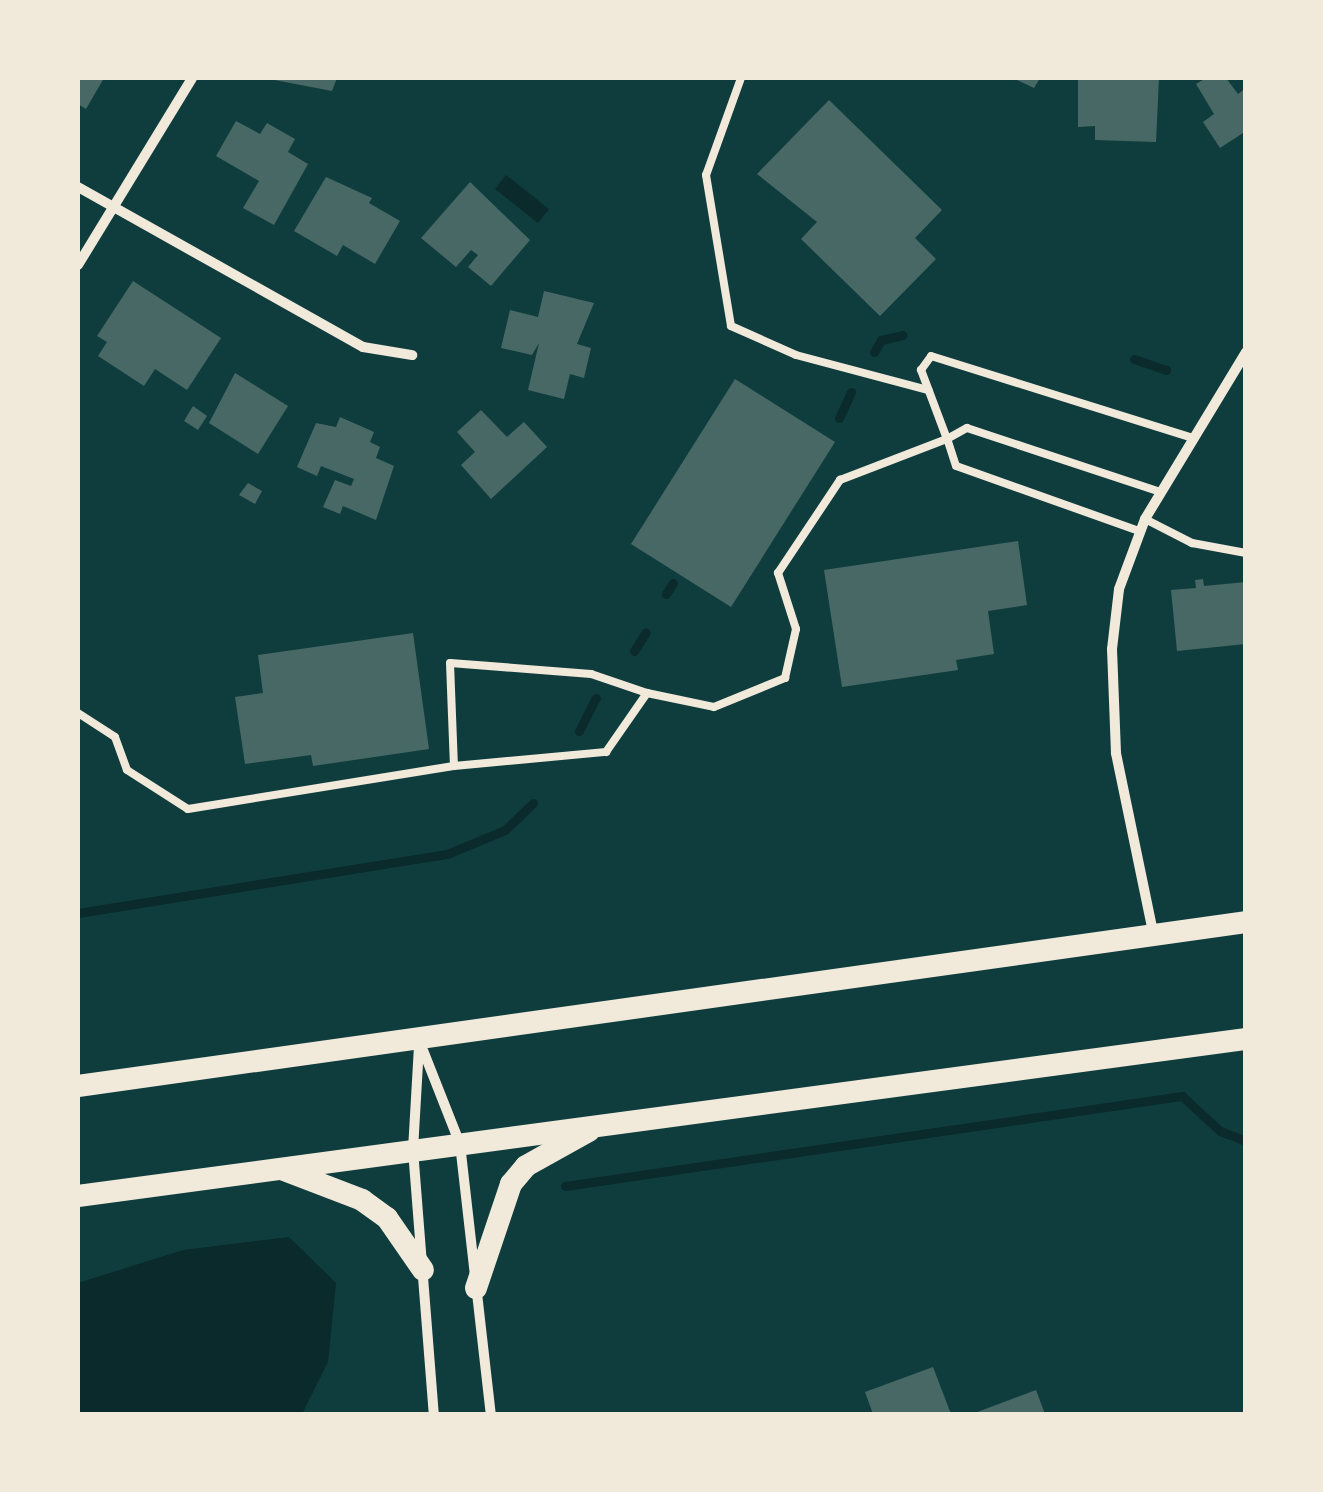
<!DOCTYPE html>
<html>
<head>
<meta charset="utf-8">
<style>
	body { margin:0 }
	#map { position:relative; width:1323px; height:1492px; overflow:hidden; background:#0f3d3e; font-family:Poppins,sans-serif }
	div>[style] { position:absolute }
	.water>* { inset:0; background:#0a2a2b }
	.stream>* { height:9px; margin:-4.5px; padding:0 4.5px; transform-origin:4.5px; border-radius:4.5px; background:#0a2a2b }
	.building>* { inset:0; background:#486865 }
	.service>* { height:8px; margin:-4px; padding:0 4px; transform-origin:4px; border-radius:4px; background:#f1e9da }
	.minor>* { height:10px; margin:-5px; padding:0 5px; transform-origin:5px; border-radius:5px; background:#f1e9da }
	.trunk>* { height:22px; margin:-11px; padding:0 11px; transform-origin:11px; border-radius:11px; background:#f1e9da }
	span { translate:-50% -50%; white-space:nowrap; text-align:center; line-height:1.15; -webkit-text-stroke:9px #f1e9da; paint-order:stroke }
	.frame { position:absolute; inset:0; border:80px solid #f1e9da; pointer-events:none }
</style>
</head>
<body>
<div id="map">
	<div class="water">
		<div style="clip-path:polygon(506px 175px,549px 209px,538px 223px,495px 189px)"></div>
		<div style="clip-path:polygon(289px 1237px,336px 1283px,328px 1362px,302px 1414px,78px 1414px,78px 1283px,183px 1250px)"></div>
	</div>
	<div class="stream">
		<div style="left:874px;top:352px;width:14px;rotate:-60deg"></div>
		<div style="left:881px;top:340px;width:22px;rotate:-13deg"></div>
		<div style="left:1134px;top:359px;width:34px;rotate:19deg"></div>
		<div style="left:839px;top:418px;width:29px;rotate:-65deg"></div>
		<div style="left:666px;top:594px;width:13px;rotate:-58deg"></div>
		<div style="left:634px;top:651px;width:22px;rotate:-58deg"></div>
		<div style="left:579px;top:731px;width:37px;rotate:-63deg"></div>
		<div style="left:78px;top:913px;width:374px;rotate:-9.1deg"></div>
		<div style="left:447px;top:854px;width:63px;rotate:-22.5deg"></div>
		<div style="left:505px;top:830px;width:39px;rotate:-44deg"></div>
		<div style="left:565px;top:1186px;width:624px;rotate:-8.3deg"></div>
		<div style="left:1182px;top:1096px;width:52px;rotate:42.6deg"></div>
		<div style="left:1220px;top:1131px;width:28px;rotate:21deg"></div>
	</div>
	<div class="building">
		<div style="clip-path:polygon(78px 78px,104px 78px,86px 109px,78px 104px)"></div>
		<div style="clip-path:polygon(264px 78px,337px 78px,332px 91px)"></div>
		<div style="clip-path:polygon(1013px 78px,1040px 78px,1034px 88px)"></div>
		<div style="clip-path:polygon(1159px 78px,1156px 142px,1095px 140px,1095px 126px,1078px 127px,1078px 79px)"></div>
		<div style="clip-path:polygon(1206px 78px,1226px 78px,1238px 94px,1246px 88px,1246px 131px,1220px 148px,1203px 122px,1214px 114px,1196px 84px)"></div>
		<div style="clip-path:polygon(829px 100px,942px 210px,915px 238px,936px 259px,880px 316px,801px 239px,817px 222px,757px 174px)"></div>
		<div style="clip-path:polygon(236px 121px,260px 134px,267px 123px,295px 139px,288px 152px,308px 164px,274px 225px,243px 208px,259px 181px,216px 156px)"></div>
		<div style="clip-path:polygon(326px 177px,372px 198px,369px 203px,400px 221px,375px 264px,343px 245px,337px 256px,294px 231px)"></div>
		<div style="clip-path:polygon(470px 182px,530px 240px,491px 286px,468px 267px,478px 255px,471px 250px,456px 267px,421px 238px)"></div>
		<div style="clip-path:polygon(133px 281px,221px 338px,187px 390px,155px 369px,144px 386px,98px 356px,107px 342px,97px 336px)"></div>
		<div style="clip-path:polygon(544px 291px,594px 303px,577px 344px,591px 348px,584px 378px,570px 374px,564px 399px,528px 390px,539px 343px,532px 355px,501px 348px,510px 310px,538px 317px)"></div>
		<div style="clip-path:polygon(235px 373px,288px 406px,258px 454px,209px 423px)"></div>
		<div style="clip-path:polygon(735px 379px,835px 442px,731px 607px,631px 544px)"></div>
		<div style="clip-path:polygon(193px 406px,207px 416px,198px 430px,184px 421px)"></div>
		<div style="clip-path:polygon(481px 410px,507px 437px,524px 422px,547px 447px,491px 499px,461px 465px,475px 452px,457px 432px)"></div>
		<div style="clip-path:polygon(340px 417px,374px 432px,370px 442px,380px 447px,376px 458px,394px 466px,376px 520px,343px 506px,340px 514px,323px 507px,335px 480px,351px 486px,354px 479px,321px 466px,317px 476px,297px 467px,316px 423px,336px 427px)"></div>
		<div style="clip-path:polygon(248px 483px,262px 491px,255px 504px,239px 495px)"></div>
		<div style="clip-path:polygon(1018px 541px,1027px 605px,988px 611px,994px 654px,956px 660px,958px 670px,842px 687px,824px 570px)"></div>
		<div style="clip-path:polygon(1203px 579px,1204px 586px,1246px 582px,1246px 644px,1177px 651px,1171px 590px,1196px 588px,1195px 580px)"></div>
		<div style="clip-path:polygon(413px 633px,429px 749px,313px 766px,311px 755px,245px 764px,235px 697px,263px 693px,258px 655px)"></div>
		<div style="clip-path:polygon(933px 1367px,951px 1414px,873px 1414px,865px 1392px)"></div>
		<div style="clip-path:polygon(1036px 1390px,1045px 1414px,972px 1414px)"></div>
	</div>
	<div class="service">
		<div style="left:741px;top:78px;width:103px;rotate:109.8deg"></div>
		<div style="left:706px;top:175px;width:153px;rotate:80.6deg"></div>
		<div style="left:731px;top:326px;width:71px;rotate:24deg"></div>
		<div style="left:796px;top:355px;width:137px;rotate:14.9deg"></div>
		<div style="left:1145px;top:519px;width:53px;rotate:27.1deg"></div>
		<div style="left:1192px;top:543px;width:55px;rotate:10.5deg"></div>
		<div style="left:1139px;top:531px;width:194px;rotate:-160.4deg"></div>
		<div style="left:956px;top:466px;width:28px;rotate:-108deg"></div>
		<div style="left:947px;top:439px;width:23px;rotate:-29deg"></div>
		<div style="left:967px;top:428px;width:203px;rotate:18.3deg"></div>
		<div style="left:647px;top:693px;width:68px;rotate:11.8deg"></div>
		<div style="left:714px;top:707px;width:77px;rotate:-22.2deg"></div>
		<div style="left:785px;top:678px;width:50px;rotate:-77.3deg"></div>
		<div style="left:796px;top:629px;width:59px;rotate:-107.8deg"></div>
		<div style="left:778px;top:573px;width:112px;rotate:-56.3deg"></div>
		<div style="left:840px;top:480px;width:115px;rotate:-21deg"></div>
		<div style="left:947px;top:439px;width:74px;rotate:-110.6deg"></div>
		<div style="left:921px;top:370px;width:17px;rotate:-54deg"></div>
		<div style="left:931px;top:356px;width:274px;rotate:17.4deg"></div>
		<div style="left:78px;top:713px;width:44px;rotate:33deg"></div>
		<div style="left:115px;top:737px;width:35px;rotate:70deg"></div>
		<div style="left:127px;top:770px;width:72px;rotate:32.6deg"></div>
		<div style="left:188px;top:809px;width:269px;rotate:-9.2deg"></div>
		<div style="left:454px;top:766px;width:153px;rotate:-5.3deg"></div>
		<div style="left:606px;top:752px;width:72px;rotate:-55.2deg"></div>
		<div style="left:647px;top:693px;width:59px;rotate:-161.3deg"></div>
		<div style="left:591px;top:674px;width:141px;rotate:-175.5deg"></div>
		<div style="left:450px;top:663px;width:103px;rotate:87.8deg"></div>
	</div>
	<div class="minor">
		<div style="left:78px;top:187px;width:327px;rotate:29.3deg"></div>
		<div style="left:363px;top:347px;width:50px;rotate:9.3deg"></div>
		<div style="left:78px;top:265px;width:219px;rotate:-58.6deg"></div>
		<div style="left:1153px;top:932px;width:183px;rotate:-101.7deg"></div>
		<div style="left:1116px;top:753px;width:104px;rotate:-92.2deg"></div>
		<div style="left:1112px;top:649px;width:60px;rotate:-83.3deg"></div>
		<div style="left:1119px;top:589px;width:75px;rotate:-69.6deg"></div>
		<div style="left:1145px;top:519px;width:195px;rotate:-58.8deg"></div>
		<div style="left:419px;top:1040px;width:112px;rotate:68.5deg"></div>
		<div style="left:460px;top:1144px;width:272px;rotate:83.5deg"></div>
		<div style="left:419px;top:1046px;width:104px;rotate:93.3deg"></div>
		<div style="left:413px;top:1150px;width:265px;rotate:85.5deg"></div>
	</div>
	<div class="trunk">
		<div style="left:78px;top:1086px;width:1179px;rotate:-7.99deg"></div>
		<div style="left:284px;top:1170px;width:84px;rotate:21deg"></div>
		<div style="left:362px;top:1200px;width:31px;rotate:36deg"></div>
		<div style="left:387px;top:1218px;width:63px;rotate:55.3deg"></div>
		<div style="left:78px;top:1196px;width:1179px;rotate:-7.66deg"></div>
		<div style="left:476px;top:1288px;width:110px;rotate:-71.4deg"></div>
		<div style="left:511px;top:1184px;width:23px;rotate:-50deg"></div>
		<div style="left:526px;top:1166px;width:72px;rotate:-29.1deg"></div>
	</div>
	<div class="frame"></div>
</div>
</body>
</html>
